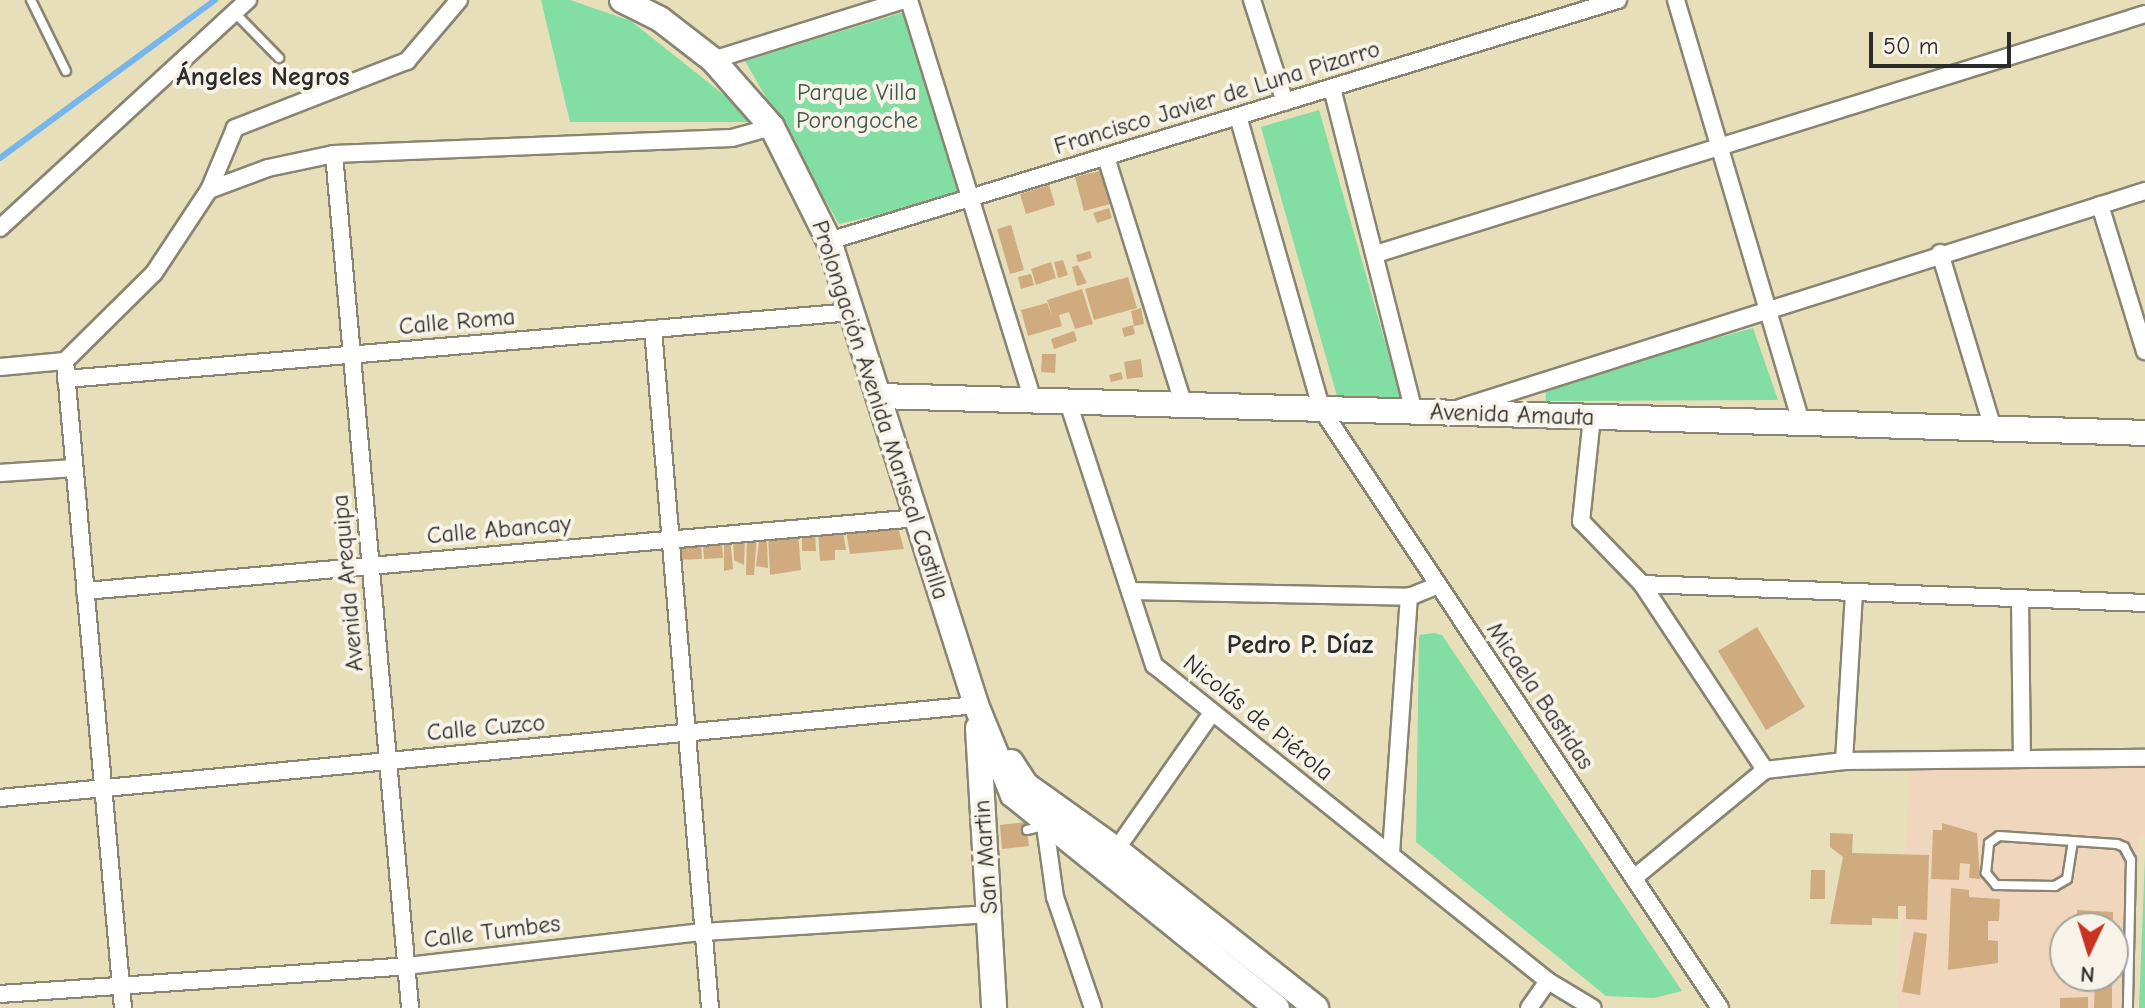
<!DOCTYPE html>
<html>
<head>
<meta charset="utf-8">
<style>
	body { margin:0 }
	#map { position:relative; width:2145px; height:1008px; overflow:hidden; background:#e7dfba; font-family:"Comic Neue",sans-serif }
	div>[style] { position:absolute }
	.built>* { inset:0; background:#f0d6bc }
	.green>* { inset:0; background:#83dea4 }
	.stream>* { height:6px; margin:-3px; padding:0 3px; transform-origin:3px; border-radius:3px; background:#76b6ea }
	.building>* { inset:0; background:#d0ab80 }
	.roads { filter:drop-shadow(2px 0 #898572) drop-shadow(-2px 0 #898572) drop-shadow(0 2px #898572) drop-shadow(0 -2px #898572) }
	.lane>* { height:8px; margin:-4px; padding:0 4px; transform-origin:4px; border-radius:4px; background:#fff }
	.street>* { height:16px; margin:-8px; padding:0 8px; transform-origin:8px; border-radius:8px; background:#fff }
	.secondary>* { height:24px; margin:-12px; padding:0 12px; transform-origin:12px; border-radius:12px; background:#fff }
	span { translate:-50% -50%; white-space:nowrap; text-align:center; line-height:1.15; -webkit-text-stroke:8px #f7f3e8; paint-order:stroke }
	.park-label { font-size:24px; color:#415849 }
	.street-label { font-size:24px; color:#2b2b2b }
	.neighbourhood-label { font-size:26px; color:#2b2b2b; font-weight:700 }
	.north { position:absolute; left:2049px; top:912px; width:80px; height:80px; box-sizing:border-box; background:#f7f3e8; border:2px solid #a5a39c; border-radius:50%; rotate:184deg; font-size:22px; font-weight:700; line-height:32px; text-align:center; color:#2b2b2b }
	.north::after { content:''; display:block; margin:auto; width:28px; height:36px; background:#c8321e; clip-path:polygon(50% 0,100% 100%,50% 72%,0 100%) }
	.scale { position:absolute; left:1869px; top:32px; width:142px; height:36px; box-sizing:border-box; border:4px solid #2b2b2b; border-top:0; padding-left:10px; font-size:24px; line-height:28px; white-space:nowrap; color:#2b2b2b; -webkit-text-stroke:6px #f7f3e8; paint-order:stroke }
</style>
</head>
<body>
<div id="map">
	<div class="built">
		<div style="clip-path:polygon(evenodd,1910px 753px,2145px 765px,2145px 836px,2139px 837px,2130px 1008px,1897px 1008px,1910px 753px,2065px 928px,2113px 928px,2113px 976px,2065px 976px,2065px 928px)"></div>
	</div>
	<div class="green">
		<div style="clip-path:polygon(541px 0,570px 0,631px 21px,758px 122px,570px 122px)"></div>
		<div style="clip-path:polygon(904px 12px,963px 195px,839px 224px,745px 61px)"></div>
		<div style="clip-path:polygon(1319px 110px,1401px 398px,1337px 396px,1261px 127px)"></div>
		<div style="clip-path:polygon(1753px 328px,1778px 400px,1546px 401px,1545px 385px)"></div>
		<div style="clip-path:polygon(1434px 633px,1442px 635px,1682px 991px,1654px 998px,1606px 996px,1416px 842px,1419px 635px)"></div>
		<div style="clip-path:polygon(2145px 857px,2145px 1008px,2139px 1008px)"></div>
	</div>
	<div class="stream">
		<div style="left:0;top:158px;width:267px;rotate:-36.3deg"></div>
	</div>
	<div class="building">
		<div style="clip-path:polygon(1100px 171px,1110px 204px,1084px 211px,1075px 177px)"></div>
		<div style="clip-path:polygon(1049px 185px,1055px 205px,1026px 214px,1020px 194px)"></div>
		<div style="clip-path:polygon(1109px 208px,1112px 218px,1097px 223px,1093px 213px)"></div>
		<div style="clip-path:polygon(1011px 225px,1024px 270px,1010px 274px,997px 229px)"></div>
		<div style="clip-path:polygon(1090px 251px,1092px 258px,1078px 262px,1076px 255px)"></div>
		<div style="clip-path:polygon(1063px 260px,1068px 275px,1058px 278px,1054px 262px)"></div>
		<div style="clip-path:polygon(1051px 262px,1056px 278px,1036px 285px,1031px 269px)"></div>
		<div style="clip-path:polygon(1078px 265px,1087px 283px,1077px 286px,1072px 267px)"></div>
		<div style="clip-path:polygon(1031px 274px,1034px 285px,1021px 289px,1018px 277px)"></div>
		<div style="clip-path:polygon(1128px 277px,1137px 308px,1094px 320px,1085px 289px)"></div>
		<div style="clip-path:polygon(1082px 289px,1093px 324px,1075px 329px,1069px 312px,1059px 315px,1062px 326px,1028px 336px,1021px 310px,1047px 303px,1053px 318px,1047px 300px)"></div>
		<div style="clip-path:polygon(1141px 308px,1144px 324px,1134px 326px,1131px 311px)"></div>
		<div style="clip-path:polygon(1133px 325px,1135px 334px,1124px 337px,1122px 328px)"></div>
		<div style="clip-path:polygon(1074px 331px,1077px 341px,1054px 349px,1051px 339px)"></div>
		<div style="clip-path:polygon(1042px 354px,1056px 354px,1055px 373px,1041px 372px)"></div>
		<div style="clip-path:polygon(1141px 359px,1143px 377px,1127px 379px,1124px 362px)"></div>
		<div style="clip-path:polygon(1121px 372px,1123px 379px,1111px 382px,1109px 375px)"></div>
		<div style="clip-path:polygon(897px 524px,904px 549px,850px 554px,846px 530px)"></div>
		<div style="clip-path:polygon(802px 531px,815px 531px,816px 551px,802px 551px)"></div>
		<div style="clip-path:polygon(818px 531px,843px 532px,846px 550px,835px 550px,835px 560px,820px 561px)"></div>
		<div style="clip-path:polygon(798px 532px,801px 570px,770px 575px,768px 534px)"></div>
		<div style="clip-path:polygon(757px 534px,754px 575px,746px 575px,747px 535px)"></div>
		<div style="clip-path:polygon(745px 536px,744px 565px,734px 560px,733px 537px)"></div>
		<div style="clip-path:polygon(730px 537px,733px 569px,724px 571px,724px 538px)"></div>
		<div style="clip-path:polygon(701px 542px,702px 559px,675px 560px,674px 544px)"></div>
		<div style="clip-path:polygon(759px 542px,767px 542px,768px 568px,756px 566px)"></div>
		<div style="clip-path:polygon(722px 543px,723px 558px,704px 559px,703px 544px)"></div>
		<div style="clip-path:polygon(1757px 627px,1805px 707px,1766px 730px,1718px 651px)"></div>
		<div style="clip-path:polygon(1026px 822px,1029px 846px,1002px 849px,1000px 825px)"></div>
		<div style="clip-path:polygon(1942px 823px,1977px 833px,1980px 879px,1969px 878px,1970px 864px,1960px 863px,1959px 880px,1931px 879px,1933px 830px,1942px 830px)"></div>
		<div style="clip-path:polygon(1830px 833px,1853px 834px,1852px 853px,1929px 855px,1927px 920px,1906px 919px,1906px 906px,1898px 906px,1898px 919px,1872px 918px,1872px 925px,1830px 924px,1843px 857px,1830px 847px)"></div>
		<div style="clip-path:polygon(1811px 870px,1825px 870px,1825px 899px,1810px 899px)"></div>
		<div style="clip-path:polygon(1951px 888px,1969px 890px,1969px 897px,2000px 899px,1999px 921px,1988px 921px,1988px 940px,1998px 941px,1998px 963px,1948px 970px)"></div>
		<div style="clip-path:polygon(2077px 910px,2113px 912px,2113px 928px,2077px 928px)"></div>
		<div style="clip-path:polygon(1914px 932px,1927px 934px,1920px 995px,1902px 992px)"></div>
		<div style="clip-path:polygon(2095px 976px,2112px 976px,2112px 1008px,2094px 1008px)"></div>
		<div style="clip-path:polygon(2088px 997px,2088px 1008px,2060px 1008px,2060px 998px)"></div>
	</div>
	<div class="roads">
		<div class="lane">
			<div style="left:31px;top:0;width:79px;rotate:63.8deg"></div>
			<div style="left:235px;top:13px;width:63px;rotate:45.6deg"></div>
			<div style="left:1027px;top:830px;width:17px;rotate:-13deg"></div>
			<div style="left:2073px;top:841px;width:38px;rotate:99deg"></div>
			<div style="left:2067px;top:879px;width:14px;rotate:150deg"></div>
			<div style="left:2055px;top:886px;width:59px;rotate:-179deg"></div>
			<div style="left:1996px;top:885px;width:16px;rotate:-130deg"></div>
			<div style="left:1986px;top:873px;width:30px;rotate:-84deg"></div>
			<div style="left:1989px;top:843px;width:12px;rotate:-35deg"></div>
			<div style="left:1999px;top:836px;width:118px;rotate:3.9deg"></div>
			<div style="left:2117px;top:844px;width:8px;rotate:23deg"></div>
			<div style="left:2124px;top:847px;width:15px;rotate:62deg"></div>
			<div style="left:2131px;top:860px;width:148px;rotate:91.2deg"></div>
		</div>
		<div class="street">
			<div style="left:909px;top:0;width:420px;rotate:72.8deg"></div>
			<div style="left:1252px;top:0;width:107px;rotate:72.1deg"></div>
			<div style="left:1676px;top:0;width:441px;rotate:73.5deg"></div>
			<div style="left:713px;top:60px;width:200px;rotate:-17.4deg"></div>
			<div style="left:1332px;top:88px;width:334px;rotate:75.8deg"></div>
			<div style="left:1238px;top:116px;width:306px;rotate:74.1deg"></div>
			<div style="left:1322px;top:410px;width:718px;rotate:56.35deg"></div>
			<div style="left:334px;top:154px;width:857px;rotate:84.91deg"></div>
			<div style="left:1106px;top:157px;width:261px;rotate:72.6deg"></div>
			<div style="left:209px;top:190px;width:63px;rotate:-20.4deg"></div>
			<div style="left:268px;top:168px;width:67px;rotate:-12deg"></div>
			<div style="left:334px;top:154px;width:398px;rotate:-2.3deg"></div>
			<div style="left:732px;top:138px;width:41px;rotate:-15.4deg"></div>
			<div style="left:2100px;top:205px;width:153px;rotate:72.9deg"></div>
			<div style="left:0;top:228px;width:337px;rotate:-42.6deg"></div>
			<div style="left:829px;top:241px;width:825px;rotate:-16.99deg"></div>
			<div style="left:1940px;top:253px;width:184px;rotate:73.2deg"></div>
			<div style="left:1376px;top:254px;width:806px;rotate:-17.33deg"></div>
			<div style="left:653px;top:329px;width:681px;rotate:85.2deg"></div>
			<div style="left:65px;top:361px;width:650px;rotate:84.88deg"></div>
			<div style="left:65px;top:361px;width:125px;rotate:-44.7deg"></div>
			<div style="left:154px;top:273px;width:100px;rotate:-56.5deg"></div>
			<div style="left:209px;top:190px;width:67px;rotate:-67.2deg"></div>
			<div style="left:235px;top:128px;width:185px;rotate:-21.3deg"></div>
			<div style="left:407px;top:61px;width:80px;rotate:-49.6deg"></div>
			<div style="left:0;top:367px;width:65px;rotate:-5.3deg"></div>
			<div style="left:66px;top:379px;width:790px;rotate:-4.87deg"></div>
			<div style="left:1068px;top:402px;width:277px;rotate:71.9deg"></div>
			<div style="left:1154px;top:665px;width:505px;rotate:38.73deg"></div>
			<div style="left:1460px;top:408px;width:719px;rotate:-17.58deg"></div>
			<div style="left:1592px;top:417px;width:105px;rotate:96deg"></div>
			<div style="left:1581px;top:521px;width:88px;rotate:45.9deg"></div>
			<div style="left:1642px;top:584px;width:223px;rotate:56.5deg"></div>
			<div style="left:1765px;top:770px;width:170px;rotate:140.5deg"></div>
			<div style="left:0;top:473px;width:74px;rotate:-3.9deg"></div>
			<div style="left:1642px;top:584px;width:503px;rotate:2.16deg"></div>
			<div style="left:85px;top:591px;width:835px;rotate:-5.01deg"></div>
			<div style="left:1130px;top:591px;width:279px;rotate:1.2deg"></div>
			<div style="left:1409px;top:597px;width:31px;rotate:-22deg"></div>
			<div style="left:2020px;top:598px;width:159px;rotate:89.3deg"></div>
			<div style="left:1844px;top:761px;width:169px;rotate:-86.6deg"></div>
			<div style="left:1765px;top:770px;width:80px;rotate:-6.5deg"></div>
			<div style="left:1844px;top:761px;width:301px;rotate:-0.6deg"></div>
			<div style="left:0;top:798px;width:980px;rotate:-5.44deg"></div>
			<div style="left:1045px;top:826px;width:72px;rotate:82deg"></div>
			<div style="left:1055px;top:897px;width:117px;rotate:71.1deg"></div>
			<div style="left:1391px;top:853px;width:257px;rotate:-86deg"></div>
			<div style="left:1111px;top:857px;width:174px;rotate:-55deg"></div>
			<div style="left:0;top:994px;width:408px;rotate:-3.9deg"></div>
			<div style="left:407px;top:966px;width:298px;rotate:-6.6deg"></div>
			<div style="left:703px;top:932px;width:288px;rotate:-3.6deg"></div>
			<div style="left:1529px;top:1008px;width:33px;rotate:-55deg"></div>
			<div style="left:1548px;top:981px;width:52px;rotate:31deg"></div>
		</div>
		<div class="secondary">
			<div style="left:622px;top:0;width:42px;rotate:26.6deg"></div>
			<div style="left:660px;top:19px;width:67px;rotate:37.7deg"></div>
			<div style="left:713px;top:60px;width:89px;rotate:48.6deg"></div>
			<div style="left:772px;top:127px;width:127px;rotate:63.4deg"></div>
			<div style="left:829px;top:241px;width:487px;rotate:72.4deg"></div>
			<div style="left:976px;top:705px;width:97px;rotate:67.7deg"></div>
			<div style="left:1013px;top:795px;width:339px;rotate:38.9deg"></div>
			<div style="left:879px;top:396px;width:1267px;rotate:1.67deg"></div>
			<div style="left:978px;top:728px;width:280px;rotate:86.7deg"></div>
			<div style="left:1011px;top:762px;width:27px;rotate:57deg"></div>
			<div style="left:1026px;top:785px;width:112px;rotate:35.5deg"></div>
			<div style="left:1117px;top:850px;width:254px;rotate:38.4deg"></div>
		</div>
	</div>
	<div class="park-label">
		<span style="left:857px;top:107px">Parque Villa<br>Porongoche</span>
	</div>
	<div class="street-label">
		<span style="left:1217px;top:98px;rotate:-17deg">Francisco Javier de Luna Pizarro</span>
		<span style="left:457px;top:322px;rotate:-5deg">Calle Roma</span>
		<span style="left:880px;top:410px;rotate:72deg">Prolongación Avenida Mariscal Castilla</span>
		<span style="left:1512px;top:415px;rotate:2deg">Avenida Amauta</span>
		<span style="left:499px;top:530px;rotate:-5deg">Calle Abancay</span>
		<span style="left:348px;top:583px;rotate:-95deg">Avenida Arequipa</span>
		<span style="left:1540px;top:696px;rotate:56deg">Micaela Bastidas</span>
		<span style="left:1258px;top:718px;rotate:39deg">Nicolás de Piérola</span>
		<span style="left:486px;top:728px;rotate:-5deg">Calle Cuzco</span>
		<span style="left:986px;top:857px;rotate:-94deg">San Martin</span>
		<span style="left:492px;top:932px;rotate:-7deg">Calle Tumbes</span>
	</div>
	<div class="neighbourhood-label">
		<span style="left:263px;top:78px">Ángeles Negros</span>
		<span style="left:1300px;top:646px">Pedro P. Díaz</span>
	</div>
	<div class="north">N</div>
	<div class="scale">50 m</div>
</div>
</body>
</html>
